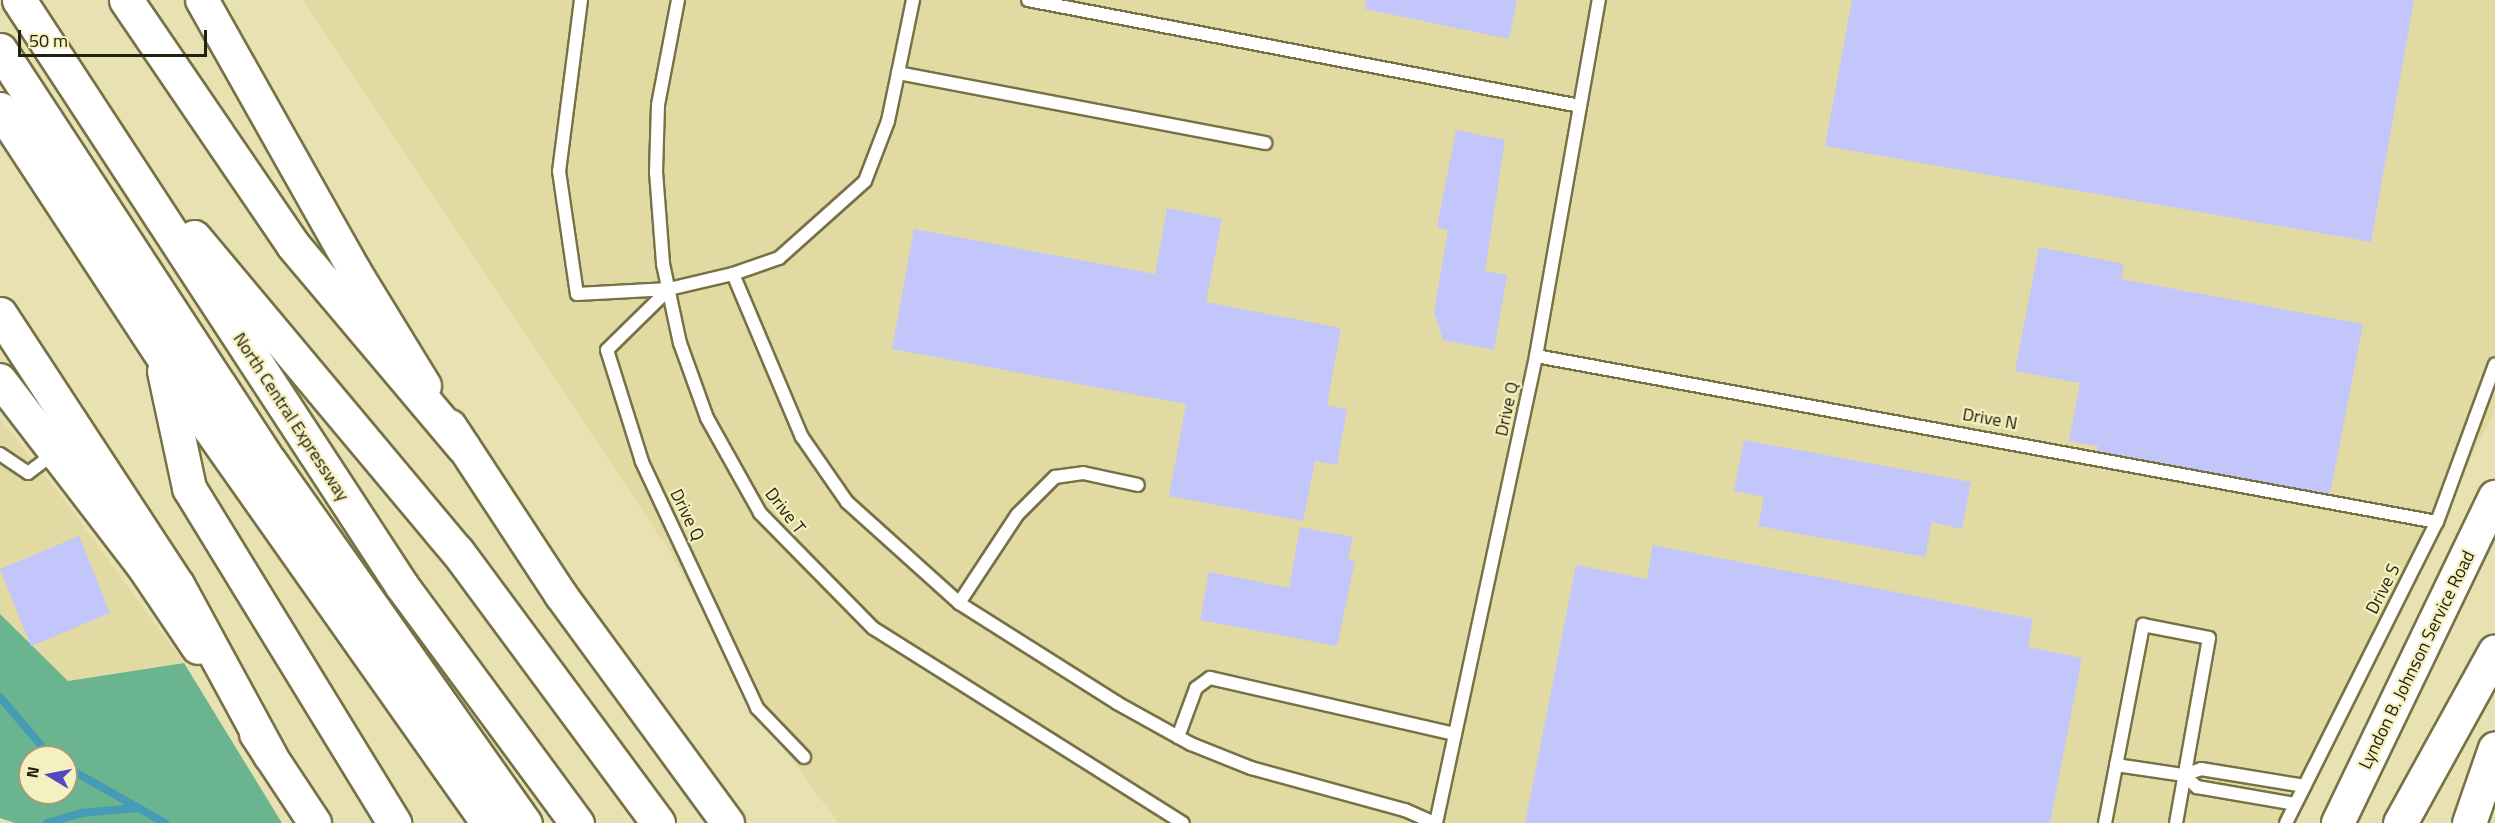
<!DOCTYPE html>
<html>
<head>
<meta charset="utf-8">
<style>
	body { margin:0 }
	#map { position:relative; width:2495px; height:823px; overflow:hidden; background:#e8e2b3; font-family:"Titillium Web",sans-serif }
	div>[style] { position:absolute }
	.built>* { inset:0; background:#e1daa3 }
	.forest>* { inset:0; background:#6bb490 }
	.stream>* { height:8px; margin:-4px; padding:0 4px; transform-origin:4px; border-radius:4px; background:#469bb6 }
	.building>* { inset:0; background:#c3c6fa }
	.roads { filter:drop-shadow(2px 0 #777246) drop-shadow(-2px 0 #777246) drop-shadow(0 2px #777246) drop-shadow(0 -2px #777246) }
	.service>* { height:12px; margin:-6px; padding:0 6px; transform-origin:6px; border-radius:6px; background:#fff }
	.secondary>* { height:32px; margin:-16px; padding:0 16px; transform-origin:16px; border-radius:16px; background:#fff }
	.motorway>* { height:33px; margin:-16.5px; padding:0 16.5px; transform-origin:16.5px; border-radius:16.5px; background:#fff }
	span { translate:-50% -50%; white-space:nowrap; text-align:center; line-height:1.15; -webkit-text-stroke:4.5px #f5f0c0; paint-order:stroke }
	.street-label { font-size:18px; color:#23210f }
	.north { position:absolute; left:18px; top:745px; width:60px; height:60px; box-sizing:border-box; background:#f5f0c0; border:2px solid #a19d79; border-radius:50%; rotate:280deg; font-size:16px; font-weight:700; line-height:24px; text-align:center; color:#23210f }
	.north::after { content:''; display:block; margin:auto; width:21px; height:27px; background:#5448c0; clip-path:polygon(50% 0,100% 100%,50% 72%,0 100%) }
	.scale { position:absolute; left:18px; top:30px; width:189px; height:27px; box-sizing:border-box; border:3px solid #23210f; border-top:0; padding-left:8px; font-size:18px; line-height:21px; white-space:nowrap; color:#23210f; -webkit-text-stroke:4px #f5f0c0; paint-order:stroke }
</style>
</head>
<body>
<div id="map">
	<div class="built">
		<div style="clip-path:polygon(303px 0,2495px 0,2495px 411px,2285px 823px,838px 823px,760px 715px,671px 554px)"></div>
		<div style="clip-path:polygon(0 419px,57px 490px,184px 663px,68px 681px,0 614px)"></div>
	</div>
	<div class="forest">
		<div style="clip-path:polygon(evenodd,0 614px,68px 681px,184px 663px,282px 823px,15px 823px,0 818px,0 614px,30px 757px,66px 757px,66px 793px,30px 793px,30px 757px)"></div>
	</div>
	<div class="stream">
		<div style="left:0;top:697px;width:79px;rotate:49.6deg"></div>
		<div style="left:66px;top:767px;width:114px;rotate:29.5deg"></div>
		<div style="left:47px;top:823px;width:35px;rotate:-16deg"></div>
		<div style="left:81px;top:813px;width:57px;rotate:-5deg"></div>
	</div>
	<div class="building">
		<div style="clip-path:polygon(1366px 0,1517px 0,1509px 39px,1365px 9px)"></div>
		<div style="clip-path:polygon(1852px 0,2414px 0,2371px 242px,1825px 146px)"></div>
		<div style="clip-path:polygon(1456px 130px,1505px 140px,1485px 271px,1507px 275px,1494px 350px,1443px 340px,1434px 312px,1448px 230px,1437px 227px)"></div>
		<div style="clip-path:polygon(1167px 208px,1222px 219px,1206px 302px,1341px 328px,1327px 405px,1347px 409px,1337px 465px,1315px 461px,1303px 521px,1169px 496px,1186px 404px,892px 349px,914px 229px,1155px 274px)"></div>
		<div style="clip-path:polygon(2039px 247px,2124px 264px,2121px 279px,2363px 324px,2330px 494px,2097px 451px,2098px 446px,2069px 441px,2080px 383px,2015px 371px)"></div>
		<div style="clip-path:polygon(1744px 440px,1971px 482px,1962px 529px,1932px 522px,1925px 557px,1758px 526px,1764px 497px,1734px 491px)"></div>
		<div style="clip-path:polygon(1300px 527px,1353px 537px,1348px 560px,1355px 561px,1337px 646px,1200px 620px,1209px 572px,1289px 588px)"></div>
		<div style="clip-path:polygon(79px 536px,110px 613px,31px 646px,0 569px)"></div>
		<div style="clip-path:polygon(1653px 545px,2033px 619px,2028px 647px,2082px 658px,2050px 823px,1525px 823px,1576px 565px,1647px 579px)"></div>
	</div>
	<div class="roads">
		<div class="service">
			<div style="left:581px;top:0;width:172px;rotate:97.3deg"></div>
			<div style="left:559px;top:171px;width:124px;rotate:81.7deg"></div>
			<div style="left:577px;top:294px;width:92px;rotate:-3.1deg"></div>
			<div style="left:669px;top:289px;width:66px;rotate:-13.2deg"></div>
			<div style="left:733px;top:274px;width:177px;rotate:67.1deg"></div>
			<div style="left:802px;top:437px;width:79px;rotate:55.3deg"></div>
			<div style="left:847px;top:502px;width:151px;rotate:42deg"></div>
			<div style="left:959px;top:603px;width:187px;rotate:32.3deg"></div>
			<div style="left:1117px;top:703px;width:85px;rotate:29deg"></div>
			<div style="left:1191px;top:744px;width:65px;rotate:21.8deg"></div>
			<div style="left:1251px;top:768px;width:160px;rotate:15.3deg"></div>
			<div style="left:1405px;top:810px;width:32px;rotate:24deg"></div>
			<div style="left:678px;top:0;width:107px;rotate:100.8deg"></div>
			<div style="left:658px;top:105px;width:67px;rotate:91.7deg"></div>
			<div style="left:656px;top:172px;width:92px;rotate:85.6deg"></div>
			<div style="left:663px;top:264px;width:81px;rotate:77.9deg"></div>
			<div style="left:680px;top:343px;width:80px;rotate:70.2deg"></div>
			<div style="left:707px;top:418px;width:109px;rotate:60.8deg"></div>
			<div style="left:760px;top:513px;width:161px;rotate:45.5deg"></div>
			<div style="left:873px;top:628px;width:366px;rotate:32.2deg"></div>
			<div style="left:1028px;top:0;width:562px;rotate:10.87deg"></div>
			<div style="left:898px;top:73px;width:75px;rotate:-78.4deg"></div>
			<div style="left:733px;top:274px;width:49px;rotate:-19.2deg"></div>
			<div style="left:779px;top:258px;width:115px;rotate:-41.8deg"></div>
			<div style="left:865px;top:181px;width:64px;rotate:-69deg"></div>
			<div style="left:888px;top:121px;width:49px;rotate:-78.2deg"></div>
			<div style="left:898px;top:73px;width:374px;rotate:10.8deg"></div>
			<div style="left:669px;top:289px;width:87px;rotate:135.5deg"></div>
			<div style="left:607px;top:350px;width:117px;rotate:72.6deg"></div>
			<div style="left:642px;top:462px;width:272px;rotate:64.9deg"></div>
			<div style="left:757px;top:708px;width:68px;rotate:46.2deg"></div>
			<div style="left:1536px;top:356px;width:916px;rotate:10.44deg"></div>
			<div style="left:0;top:454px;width:34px;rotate:34deg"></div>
			<div style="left:28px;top:473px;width:35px;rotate:-37deg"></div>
			<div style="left:959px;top:603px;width:105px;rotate:-56.6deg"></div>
			<div style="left:1017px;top:515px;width:54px;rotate:-45deg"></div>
			<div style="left:1055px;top:477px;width:28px;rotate:-8deg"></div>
			<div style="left:1083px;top:473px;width:56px;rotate:12.3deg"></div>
			<div style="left:1178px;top:737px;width:52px;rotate:-69.8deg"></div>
			<div style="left:1196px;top:688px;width:17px;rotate:-36deg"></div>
			<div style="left:1210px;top:678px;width:251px;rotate:12.9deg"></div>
			<div style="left:2116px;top:765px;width:69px;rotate:8.4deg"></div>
			<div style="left:2184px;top:775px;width:18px;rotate:-19deg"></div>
			<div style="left:2201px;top:769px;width:105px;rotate:9.3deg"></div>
			<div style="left:2184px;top:775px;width:18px;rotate:43deg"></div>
			<div style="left:2197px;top:787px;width:99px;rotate:9.8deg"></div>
			<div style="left:1436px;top:823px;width:478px;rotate:-77.9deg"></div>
			<div style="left:1536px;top:356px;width:362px;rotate:-80deg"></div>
			<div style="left:2105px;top:823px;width:202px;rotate:-79.1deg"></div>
			<div style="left:2143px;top:625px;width:67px;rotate:11.1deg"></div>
			<div style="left:2209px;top:638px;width:188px;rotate:100.1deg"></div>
			<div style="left:2286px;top:823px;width:337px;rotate:-63.4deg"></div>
			<div style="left:2437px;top:522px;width:168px;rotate:-69.8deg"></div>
		</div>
		<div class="secondary">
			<div style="left:202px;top:0;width:310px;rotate:60.6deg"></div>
			<div style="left:354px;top:270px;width:136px;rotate:58.5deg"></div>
			<div style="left:0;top:380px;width:238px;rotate:52.5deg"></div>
			<div style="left:145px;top:569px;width:95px;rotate:56.1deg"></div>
			<div style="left:450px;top:426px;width:202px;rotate:56.7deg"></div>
			<div style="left:561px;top:595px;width:283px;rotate:53.8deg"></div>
			<div style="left:256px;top:734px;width:107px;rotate:56.5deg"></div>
			<div style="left:2338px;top:823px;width:362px;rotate:-64.3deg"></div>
		</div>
		<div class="motorway">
			<div style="left:19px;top:0;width:700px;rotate:56.83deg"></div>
			<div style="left:402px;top:586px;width:295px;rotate:53.6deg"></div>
			<div style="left:126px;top:0;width:297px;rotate:55.7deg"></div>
			<div style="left:293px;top:245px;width:264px;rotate:49.9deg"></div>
			<div style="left:0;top:50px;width:493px;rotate:56.8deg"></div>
			<div style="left:270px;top:462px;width:442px;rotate:54.8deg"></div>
			<div style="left:0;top:109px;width:383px;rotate:56.7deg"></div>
			<div style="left:210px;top:429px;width:482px;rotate:54.8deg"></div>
			<div style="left:194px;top:237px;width:410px;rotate:50.1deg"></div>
			<div style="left:457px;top:551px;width:338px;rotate:53.5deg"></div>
			<div style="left:0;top:314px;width:323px;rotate:56.8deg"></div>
			<div style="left:177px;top:584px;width:195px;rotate:61.5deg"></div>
			<div style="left:164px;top:371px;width:120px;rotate:77.9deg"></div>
			<div style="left:189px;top:488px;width:393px;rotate:58.5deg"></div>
			<div style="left:2400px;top:823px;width:196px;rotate:-61.1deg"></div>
			<div style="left:2469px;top:823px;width:79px;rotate:-70.9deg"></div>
		</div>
	</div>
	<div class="street-label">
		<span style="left:1507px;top:409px;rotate:-78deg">Drive Q</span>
		<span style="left:291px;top:417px;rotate:57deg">North Central Expressway</span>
		<span style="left:1990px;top:419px;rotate:10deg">Drive N</span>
		<span style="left:785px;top:511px;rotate:52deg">Drive T</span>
		<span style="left:687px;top:515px;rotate:64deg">Drive Q</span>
		<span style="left:2383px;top:589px;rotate:-63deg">Drive S</span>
		<span style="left:2417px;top:660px;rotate:-64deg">Lyndon B. Johnson Service Road</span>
	</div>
	<div class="north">N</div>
	<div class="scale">50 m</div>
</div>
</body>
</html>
